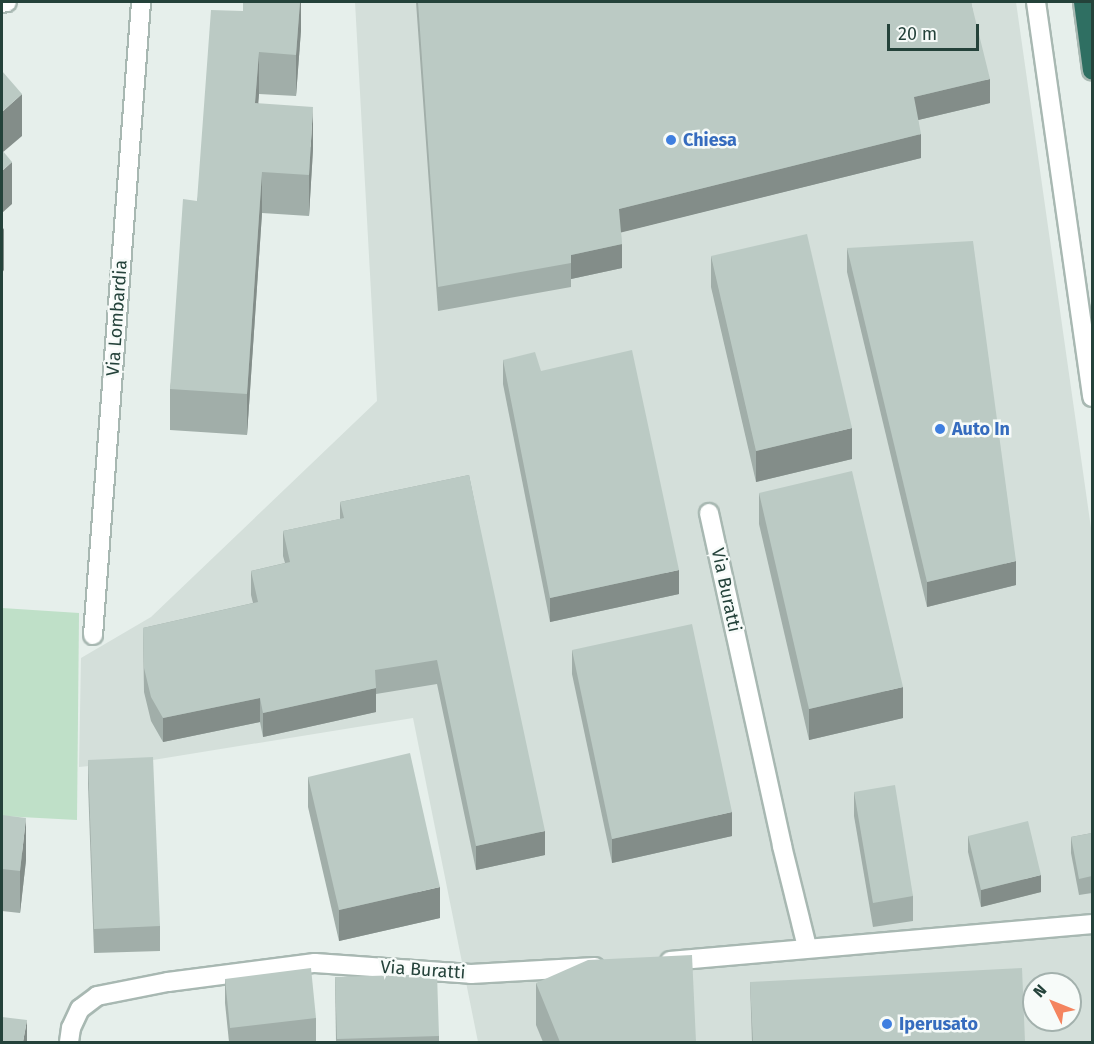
<!DOCTYPE html>
<html>
<head>
<meta charset="utf-8">
<style>
	body { margin:0 }
	#map { position:relative; width:1094px; height:1044px; overflow:hidden; background:#e6efeb; font-family:"Fira Sans",sans-serif }
	div>[style] { position:absolute }
	.built>* { inset:0; background:#d4dfda }
	.green>* { inset:0; background:#bfe0c8 }
	.roads { filter:drop-shadow(2px 0 #a8b8b2) drop-shadow(-2px 0 #a8b8b2) drop-shadow(0 2px #a8b8b2) drop-shadow(0 -2px #a8b8b2) }
	.street>* { height:18px; margin:-9px; padding:0 9px; transform-origin:9px; border-radius:9px; background:#fff }
	.secondary>* { height:18px; margin:-9px; padding:0 9px; transform-origin:9px; border-radius:9px; background:#fff }
	.highway>* { height:18px; margin:-9px; padding:0 9px; transform-origin:9px; border-radius:9px; background:#2f6f62 }
	.wall>* { inset:0; background:#a1aea9 }
	.shaded-wall>* { inset:0; background:#838d89 }
	.building>* { inset:0; background:#bbcac4 }
	.dots>* { width:16px; height:16px; translate:-50% -50%; box-sizing:border-box; border:3px solid #f7fbf9; border-radius:50% }
	span { translate:-50% -50%; white-space:nowrap; text-align:center; line-height:1.15; -webkit-text-stroke:5px #f7fbf9; paint-order:stroke }
	.shop-label { font-size:18px; color:#366cbe; font-weight:700 }
	.left { translate:0 -50%; text-align:left }
	.street-label { font-size:18px; color:#24423a }
	.frame { position:absolute; inset:0; border:3px solid #24423a; pointer-events:none }
	.north { position:absolute; left:1022px; top:972px; width:60px; height:60px; box-sizing:border-box; background:#f7fbf9; border:2px solid #a3b1ad; border-radius:50%; rotate:313deg; font-size:16px; font-weight:700; line-height:24px; text-align:center; color:#24423a }
	.north::after { content:''; display:block; margin:auto; width:21px; height:27px; background:#f4845f; clip-path:polygon(50% 0,100% 100%,50% 72%,0 100%) }
	.scale { position:absolute; left:887px; top:24px; width:92px; height:27px; box-sizing:border-box; border:3px solid #24423a; border-top:0; padding-left:8px; font-size:18px; line-height:21px; white-space:nowrap; color:#24423a; -webkit-text-stroke:4px #f7fbf9; paint-order:stroke }
</style>
</head>
<body>
<div id="map">
	<div class="built">
		<div style="clip-path:polygon(evenodd,355px 2px,1016px 2px,1092px 535px,1092px 1042px,478px 1042px,413px 718px,153px 760px,79px 767px,81px 658px,151px 617px,377px 401px,355px 2px,1034px 984px,1070px 984px,1070px 1020px,1034px 1020px,1034px 984px)"></div>
	</div>
	<div class="green">
		<div style="clip-path:polygon(2px 608px,79px 613px,77px 820px,2px 816px)"></div>
	</div>
	<div class="roads">
		<div class="street">
			<div style="left:1036px;top:2px;width:399px;rotate:81.9deg"></div>
			<div style="left:709px;top:513px;width:341px;rotate:77.6deg"></div>
			<div style="left:782px;top:846px;width:104px;rotate:76.1deg"></div>
			<div style="left:93px;top:635px;width:635px;rotate:-85.66deg"></div>
			<div style="left:670px;top:961px;width:424px;rotate:-5deg"></div>
			<div style="left:69px;top:1042px;width:14px;rotate:-82deg"></div>
			<div style="left:71px;top:1028px;width:21px;rotate:-65deg"></div>
			<div style="left:80px;top:1009px;width:21px;rotate:-37deg"></div>
			<div style="left:97px;top:996px;width:72px;rotate:-11.2deg"></div>
			<div style="left:168px;top:982px;width:148px;rotate:-7.4deg"></div>
			<div style="left:315px;top:963px;width:156px;rotate:4deg"></div>
			<div style="left:471px;top:974px;width:124px;rotate:-3.2deg"></div>
		</div>
		<div class="secondary">
			<div style="left:2px;top:3px;width:5px;rotate:-11deg"></div>
		</div>
		<div class="highway">
			<div style="left:1083px;top:2px;width:69px;rotate:82.5deg"></div>
		</div>
	</div>
	<div class="wall">
		<div style="clip-path:polygon(301px 2px,301px 30px,296px 96px,259px 94px,258px 103px,313px 149px,309px 216px,262px 213px,247px 435px,170px 430px,170px 389px,197px 201px,243px 11px)"></div>
		<div style="clip-path:polygon(416px 2px,971px 2px,990px 103px,918px 120px,921px 158px,621px 232px,622px 268px,571px 279px,571px 287px,438px 311px)"></div>
		<div style="clip-path:polygon(847px 248px,1016px 585px,927px 607px,847px 272px)"></div>
		<div style="clip-path:polygon(711px 256px,852px 459px,756px 482px,711px 287px)"></div>
		<div style="clip-path:polygon(503px 360px,541px 371px,679px 594px,550px 622px,503px 384px)"></div>
		<div style="clip-path:polygon(469px 475px,545px 855px,476px 870px,437px 684px,376px 694px,376px 712px,263px 737px,260px 722px,163px 742px,151px 721px,144px 692px,143px 628px,253px 603px,251px 595px,251px 571px,285px 563px,283px 556px,283px 531px,340px 519px,340px 502px)"></div>
		<div style="clip-path:polygon(759px 493px,903px 718px,809px 740px,759px 524px)"></div>
		<div style="clip-path:polygon(572px 650px,732px 836px,612px 863px,572px 674px)"></div>
		<div style="clip-path:polygon(88px 760px,160px 926px,160px 951px,94px 953px,88px 784px)"></div>
		<div style="clip-path:polygon(308px 777px,440px 918px,339px 941px,308px 807px)"></div>
		<div style="clip-path:polygon(854px 792px,913px 896px,913px 921px,873px 927px,854px 816px)"></div>
		<div style="clip-path:polygon(2px 815px,26px 860px,20px 913px,2px 911px)"></div>
		<div style="clip-path:polygon(1092px 833px,1092px 893px,1079px 895px,1071px 853px,1071px 837px)"></div>
		<div style="clip-path:polygon(968px 836px,1041px 892px,981px 907px,968px 852px)"></div>
		<div style="clip-path:polygon(335px 977px,439px 1036px,439px 1042px,336px 1042px)"></div>
		<div style="clip-path:polygon(225px 979px,316px 1018px,316px 1042px,229px 1042px,225px 1003px)"></div>
		<div style="clip-path:polygon(750px 982px,1025px 1042px,752px 1042px)"></div>
		<div style="clip-path:polygon(536px 983px,696px 1042px,543px 1042px,536px 1025px)"></div>
	</div>
	<div class="shaded-wall">
		<div style="clip-path:polygon(300px 2px,301px 2px,301px 30px,296px 96px,296px 55px)"></div>
		<div style="clip-path:polygon(259px 52px,259px 94px,255px 145px,255px 103px)"></div>
		<div style="clip-path:polygon(990px 79px,990px 103px,914px 121px,914px 97px)"></div>
		<div style="clip-path:polygon(22px 94px,22px 136px,2px 153px,2px 112px)"></div>
		<div style="clip-path:polygon(313px 107px,313px 149px,309px 216px,309px 175px)"></div>
		<div style="clip-path:polygon(921px 134px,921px 158px,619px 233px,619px 209px)"></div>
		<div style="clip-path:polygon(12px 162px,12px 204px,2px 213px,2px 171px)"></div>
		<div style="clip-path:polygon(262px 172px,262px 213px,247px 435px,247px 394px)"></div>
		<div style="clip-path:polygon(4px 228px,4px 270px,2px 273px,2px 231px)"></div>
		<div style="clip-path:polygon(622px 244px,622px 268px,571px 279px,571px 287px,571px 255px)"></div>
		<div style="clip-path:polygon(852px 428px,852px 459px,756px 482px,756px 451px)"></div>
		<div style="clip-path:polygon(1016px 561px,1016px 585px,927px 607px,927px 582px)"></div>
		<div style="clip-path:polygon(679px 570px,679px 594px,550px 622px,550px 598px)"></div>
		<div style="clip-path:polygon(903px 687px,903px 718px,809px 740px,809px 709px)"></div>
		<div style="clip-path:polygon(376px 688px,376px 712px,263px 737px,263px 713px)"></div>
		<div style="clip-path:polygon(260px 698px,260px 722px,163px 742px,163px 718px)"></div>
		<div style="clip-path:polygon(732px 812px,732px 836px,612px 863px,612px 839px)"></div>
		<div style="clip-path:polygon(26px 818px,26px 860px,20px 913px,20px 871px)"></div>
		<div style="clip-path:polygon(545px 831px,545px 855px,476px 870px,476px 846px)"></div>
		<div style="clip-path:polygon(1041px 875px,1041px 892px,981px 907px,981px 890px)"></div>
		<div style="clip-path:polygon(440px 887px,440px 918px,339px 941px,339px 910px)"></div>
		<div style="clip-path:polygon(27px 1020px,27px 1042px,23px 1042px)"></div>
	</div>
	<div class="building">
		<div style="clip-path:polygon(243px 2px,300px 2px,296px 55px,259px 52px,255px 103px,313px 107px,309px 175px,262px 172px,247px 394px,170px 389px,183px 199px,197px 201px,211px 10px,243px 11px)"></div>
		<div style="clip-path:polygon(418px 2px,971px 2px,990px 79px,914px 97px,921px 134px,619px 209px,622px 244px,571px 255px,571px 263px,438px 287px)"></div>
		<div style="clip-path:polygon(2px 71px,22px 94px,2px 112px)"></div>
		<div style="clip-path:polygon(2px 150px,12px 162px,2px 171px)"></div>
		<div style="clip-path:polygon(807px 234px,852px 428px,756px 451px,711px 256px)"></div>
		<div style="clip-path:polygon(973px 241px,1016px 561px,927px 582px,847px 248px)"></div>
		<div style="clip-path:polygon(632px 350px,679px 570px,550px 598px,503px 360px,535px 352px,541px 371px)"></div>
		<div style="clip-path:polygon(852px 471px,903px 687px,809px 709px,759px 493px)"></div>
		<div style="clip-path:polygon(469px 475px,545px 831px,476px 846px,437px 660px,375px 670px,376px 688px,263px 713px,260px 698px,163px 718px,151px 697px,144px 668px,143px 628px,258px 602px,251px 571px,290px 562px,283px 531px,344px 518px,340px 502px)"></div>
		<div style="clip-path:polygon(692px 624px,732px 812px,612px 839px,572px 650px)"></div>
		<div style="clip-path:polygon(410px 753px,440px 887px,339px 910px,308px 777px)"></div>
		<div style="clip-path:polygon(153px 757px,160px 926px,94px 929px,88px 760px)"></div>
		<div style="clip-path:polygon(895px 785px,913px 896px,873px 903px,854px 792px)"></div>
		<div style="clip-path:polygon(2px 815px,26px 818px,20px 871px,2px 869px)"></div>
		<div style="clip-path:polygon(1028px 821px,1041px 875px,981px 890px,968px 836px)"></div>
		<div style="clip-path:polygon(1092px 833px,1092px 876px,1079px 879px,1071px 837px)"></div>
		<div style="clip-path:polygon(692px 955px,696px 1042px,560px 1042px,536px 983px,588px 960px)"></div>
		<div style="clip-path:polygon(311px 968px,316px 1018px,230px 1028px,225px 979px)"></div>
		<div style="clip-path:polygon(1022px 968px,1025px 1042px,753px 1042px,750px 982px)"></div>
		<div style="clip-path:polygon(437px 974px,439px 1036px,337px 1039px,335px 977px)"></div>
		<div style="clip-path:polygon(2px 1017px,27px 1020px,23px 1042px,2px 1042px)"></div>
	</div>
	<div class="dots">
		<div style="left:671px;top:140px;background:#3f7fe0"></div>
		<div style="left:940px;top:429px;background:#3f7fe0"></div>
		<div style="left:887px;top:1024px;background:#3f7fe0"></div>
	</div>
	<div class="shop-label">
		<span class="left" style="left:683px;top:140px">Chiesa</span>
		<span class="left" style="left:952px;top:429px">Auto In</span>
		<span class="left" style="left:899px;top:1024px">Iperusato</span>
	</div>
	<div class="street-label">
		<span style="left:117px;top:318px;rotate:-86deg">Via Lombardia</span>
		<span style="left:726px;top:590px;rotate:78deg">Via Buratti</span>
		<span style="left:423px;top:970px;rotate:4deg">Via Buratti</span>
	</div>
	<div class="frame"></div>
	<div class="north">N</div>
	<div class="scale">20 m</div>
</div>
</body>
</html>
